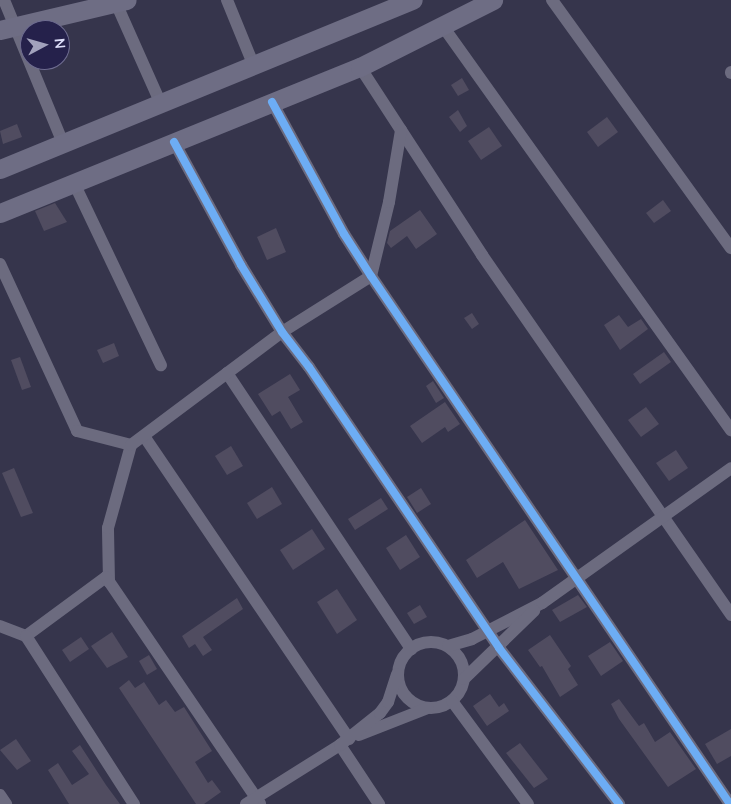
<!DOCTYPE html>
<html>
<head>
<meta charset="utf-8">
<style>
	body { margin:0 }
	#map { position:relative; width:731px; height:804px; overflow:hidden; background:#36354c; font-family:"Nunito Sans",sans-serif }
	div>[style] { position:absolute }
	.building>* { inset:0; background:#504c60 }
	.street>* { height:12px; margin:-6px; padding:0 6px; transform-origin:6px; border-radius:6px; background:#6c6b7f }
	.street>.ring { margin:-6px; padding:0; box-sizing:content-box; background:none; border:12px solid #6c6b7f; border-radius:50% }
	.secondary>* { height:19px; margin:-9.5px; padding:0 9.5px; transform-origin:9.5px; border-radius:9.5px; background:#6e6d84 }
	.cycleway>* { height:8px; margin:-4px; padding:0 4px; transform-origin:4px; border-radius:4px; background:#6dadf4 }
	span { translate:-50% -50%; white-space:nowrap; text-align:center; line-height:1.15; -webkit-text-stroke:4.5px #25214b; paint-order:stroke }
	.north { position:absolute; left:20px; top:20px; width:50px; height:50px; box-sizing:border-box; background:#25214b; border:1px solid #6e6c90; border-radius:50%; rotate:84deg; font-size:14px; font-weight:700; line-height:20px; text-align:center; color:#dcddf8 }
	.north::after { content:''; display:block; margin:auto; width:18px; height:22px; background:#a2a2bc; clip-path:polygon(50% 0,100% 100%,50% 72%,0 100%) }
</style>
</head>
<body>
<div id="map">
	<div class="building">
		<div style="clip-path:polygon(462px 78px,469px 90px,458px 96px,451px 85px)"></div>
		<div style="clip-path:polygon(458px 110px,467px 126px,460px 132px,449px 117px)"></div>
		<div style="clip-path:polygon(607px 117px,618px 132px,598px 147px,587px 132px)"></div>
		<div style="clip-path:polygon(17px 124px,22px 137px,3px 144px,0 131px)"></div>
		<div style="clip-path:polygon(489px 127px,502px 146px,481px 160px,468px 141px)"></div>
		<div style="clip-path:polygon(663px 200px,671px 211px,654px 223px,646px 213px)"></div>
		<div style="clip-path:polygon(55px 203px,67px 222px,44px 231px,35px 211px)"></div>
		<div style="clip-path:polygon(420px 210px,437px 234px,416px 249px,407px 236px,391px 248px,387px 243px,390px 231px)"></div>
		<div style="clip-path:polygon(276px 228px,286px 252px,267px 260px,257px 237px)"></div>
		<div style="clip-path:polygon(472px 313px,479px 324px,472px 329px,464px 318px)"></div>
		<div style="clip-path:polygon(619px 315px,628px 327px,641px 319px,648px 329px,620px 350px,604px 325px)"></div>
		<div style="clip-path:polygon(114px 343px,119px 356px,103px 363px,97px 350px)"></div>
		<div style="clip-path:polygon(664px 352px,671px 362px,640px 384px,633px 374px)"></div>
		<div style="clip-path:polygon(20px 357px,31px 387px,22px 390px,11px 360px)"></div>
		<div style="clip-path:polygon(290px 374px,300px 390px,288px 397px,303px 422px,291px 429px,280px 411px,272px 416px,258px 394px)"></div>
		<div style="clip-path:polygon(433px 381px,444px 398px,436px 403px,426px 386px)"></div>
		<div style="clip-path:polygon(445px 402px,460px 424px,448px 432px,445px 427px,422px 443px,410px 426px)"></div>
		<div style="clip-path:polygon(646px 407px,659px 424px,641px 437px,628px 420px)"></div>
		<div style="clip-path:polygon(231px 446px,243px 466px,227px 475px,215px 456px)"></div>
		<div style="clip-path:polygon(676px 450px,688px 468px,669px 481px,656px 463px)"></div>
		<div style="clip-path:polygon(14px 468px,33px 513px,21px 517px,2px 473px)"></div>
		<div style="clip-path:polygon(272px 487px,282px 504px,257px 519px,247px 503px)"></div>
		<div style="clip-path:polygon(421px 488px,431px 504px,417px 513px,407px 497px)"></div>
		<div style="clip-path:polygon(381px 498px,388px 509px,355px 530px,348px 519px)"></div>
		<div style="clip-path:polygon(525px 520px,558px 570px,519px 589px,503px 562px,477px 578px,466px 560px)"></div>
		<div style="clip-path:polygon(312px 529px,325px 549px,293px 570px,280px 550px)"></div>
		<div style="clip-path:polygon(406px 535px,420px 557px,400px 570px,386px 548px)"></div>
		<div style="clip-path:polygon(337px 589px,357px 620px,337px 634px,317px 602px)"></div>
		<div style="clip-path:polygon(578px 595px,587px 607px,560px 622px,552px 610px)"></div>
		<div style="clip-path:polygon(237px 598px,243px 609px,203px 637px,212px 650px,203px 656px,195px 644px,189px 648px,182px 636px)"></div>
		<div style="clip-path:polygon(420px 605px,427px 617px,414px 624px,407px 613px)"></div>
		<div style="clip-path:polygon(112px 632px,128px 657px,107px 668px,91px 646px)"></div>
		<div style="clip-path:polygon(550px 635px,571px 666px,568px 669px,578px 685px,560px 697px,542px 666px,540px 667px,528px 650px)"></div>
		<div style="clip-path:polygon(81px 637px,89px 649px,70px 662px,62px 650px)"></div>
		<div style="clip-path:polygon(610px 642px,623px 661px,601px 676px,588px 656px)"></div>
		<div style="clip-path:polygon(149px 655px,157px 669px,147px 675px,139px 661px)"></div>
		<div style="clip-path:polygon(129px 680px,135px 688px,144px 682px,159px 705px,166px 700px,175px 712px,184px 707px,212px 751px,195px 762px,208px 783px,212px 780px,221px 792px,204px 804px,196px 804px,119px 688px)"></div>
		<div style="clip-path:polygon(490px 694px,499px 707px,504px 703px,509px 711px,487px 726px,473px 706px)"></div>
		<div style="clip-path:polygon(619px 699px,639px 726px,644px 723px,655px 742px,670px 732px,696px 769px,668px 787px,619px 719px,611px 704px)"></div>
		<div style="clip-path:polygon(731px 729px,731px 756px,717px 764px,705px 744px)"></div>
		<div style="clip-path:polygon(16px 739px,31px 761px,17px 770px,0 750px)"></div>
		<div style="clip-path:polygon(520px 743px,548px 779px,534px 788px,506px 753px)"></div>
		<div style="clip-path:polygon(80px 745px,106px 785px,120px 804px,69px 804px,48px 770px,58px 763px,72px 785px,89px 774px,72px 751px)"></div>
	</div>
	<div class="street">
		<div style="left:4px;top:0;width:155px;rotate:67.6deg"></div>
		<div style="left:227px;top:0;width:71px;rotate:67.8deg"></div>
		<div style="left:552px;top:0;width:306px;rotate:54.2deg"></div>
		<div style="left:116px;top:3px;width:111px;rotate:66deg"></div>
		<div style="left:442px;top:25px;width:498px;rotate:54.5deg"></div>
		<div style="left:360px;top:67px;width:224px;rotate:57deg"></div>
		<div style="left:482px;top:255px;width:438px;rotate:55.3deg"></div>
		<div style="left:731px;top:72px;width:1px;rotate:90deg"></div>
		<div style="left:272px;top:102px;width:150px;rotate:61.4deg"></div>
		<div style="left:344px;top:234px;width:50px;rotate:57.3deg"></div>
		<div style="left:371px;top:276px;width:638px;rotate:55.79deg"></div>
		<div style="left:174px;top:142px;width:140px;rotate:61.4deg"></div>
		<div style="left:241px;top:265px;width:79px;rotate:58.5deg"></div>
		<div style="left:282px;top:332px;width:44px;rotate:52.4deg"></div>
		<div style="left:309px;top:367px;width:339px;rotate:55.9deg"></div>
		<div style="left:499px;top:648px;width:197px;rotate:52.4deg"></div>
		<div style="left:74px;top:183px;width:202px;rotate:64.5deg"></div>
		<div style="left:0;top:264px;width:184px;rotate:65.2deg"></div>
		<div style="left:77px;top:431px;width:56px;rotate:14.5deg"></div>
		<div style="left:227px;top:373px;width:332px;rotate:56.3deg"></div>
		<div style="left:144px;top:436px;width:366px;rotate:55.9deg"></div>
		<div style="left:109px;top:582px;width:54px;rotate:-91.1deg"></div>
		<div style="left:108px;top:528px;width:86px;rotate:-74.5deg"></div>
		<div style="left:131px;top:445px;width:189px;rotate:-36.8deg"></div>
		<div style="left:282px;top:332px;width:105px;rotate:-32.2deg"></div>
		<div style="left:371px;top:276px;width:76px;rotate:-76.3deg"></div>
		<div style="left:389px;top:202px;width:73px;rotate:-80.5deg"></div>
		<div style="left:0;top:626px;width:28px;rotate:21deg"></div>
		<div style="left:26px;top:636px;width:99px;rotate:-36.4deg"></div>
		<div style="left:106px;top:577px;width:274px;rotate:55.8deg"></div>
		<div style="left:26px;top:636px;width:200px;rotate:57.3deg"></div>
		<div class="ring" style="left:398px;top:642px;width:54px;height:54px"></div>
		<div style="left:448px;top:646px;width:25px;rotate:-16deg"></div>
		<div style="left:472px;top:639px;width:79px;rotate:-27.2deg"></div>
		<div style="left:542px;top:603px;width:232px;rotate:-35.5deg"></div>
		<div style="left:464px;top:679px;width:98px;rotate:-44.2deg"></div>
		<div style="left:452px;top:701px;width:128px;rotate:53.6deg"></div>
		<div style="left:359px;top:735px;width:74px;rotate:-21.4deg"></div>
		<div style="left:340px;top:745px;width:71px;rotate:56.5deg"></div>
		<div style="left:0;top:795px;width:11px;rotate:56deg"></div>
		<div style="left:246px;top:804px;width:111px;rotate:-32.1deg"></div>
		<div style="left:340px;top:745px;width:51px;rotate:-38.7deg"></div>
		<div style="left:380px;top:713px;width:14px;rotate:-54deg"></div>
		<div style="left:388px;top:702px;width:29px;rotate:-72deg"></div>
	</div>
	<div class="secondary">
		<div style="left:0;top:30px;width:130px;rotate:-13.3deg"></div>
		<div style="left:0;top:169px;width:446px;rotate:-22.3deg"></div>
		<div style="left:0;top:213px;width:388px;rotate:-22.1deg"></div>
		<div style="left:360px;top:67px;width:149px;rotate:-26.7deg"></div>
	</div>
	<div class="cycleway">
		<div style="left:272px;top:102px;width:150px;rotate:61.4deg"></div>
		<div style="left:344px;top:234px;width:50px;rotate:57.3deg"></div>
		<div style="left:371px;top:276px;width:638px;rotate:55.79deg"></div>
		<div style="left:174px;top:142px;width:140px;rotate:61.4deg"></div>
		<div style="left:241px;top:265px;width:79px;rotate:58.5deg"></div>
		<div style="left:282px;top:332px;width:44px;rotate:52.4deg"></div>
		<div style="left:309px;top:367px;width:339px;rotate:55.9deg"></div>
		<div style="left:499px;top:648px;width:197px;rotate:52.4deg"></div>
	</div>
	<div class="north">N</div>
</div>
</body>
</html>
